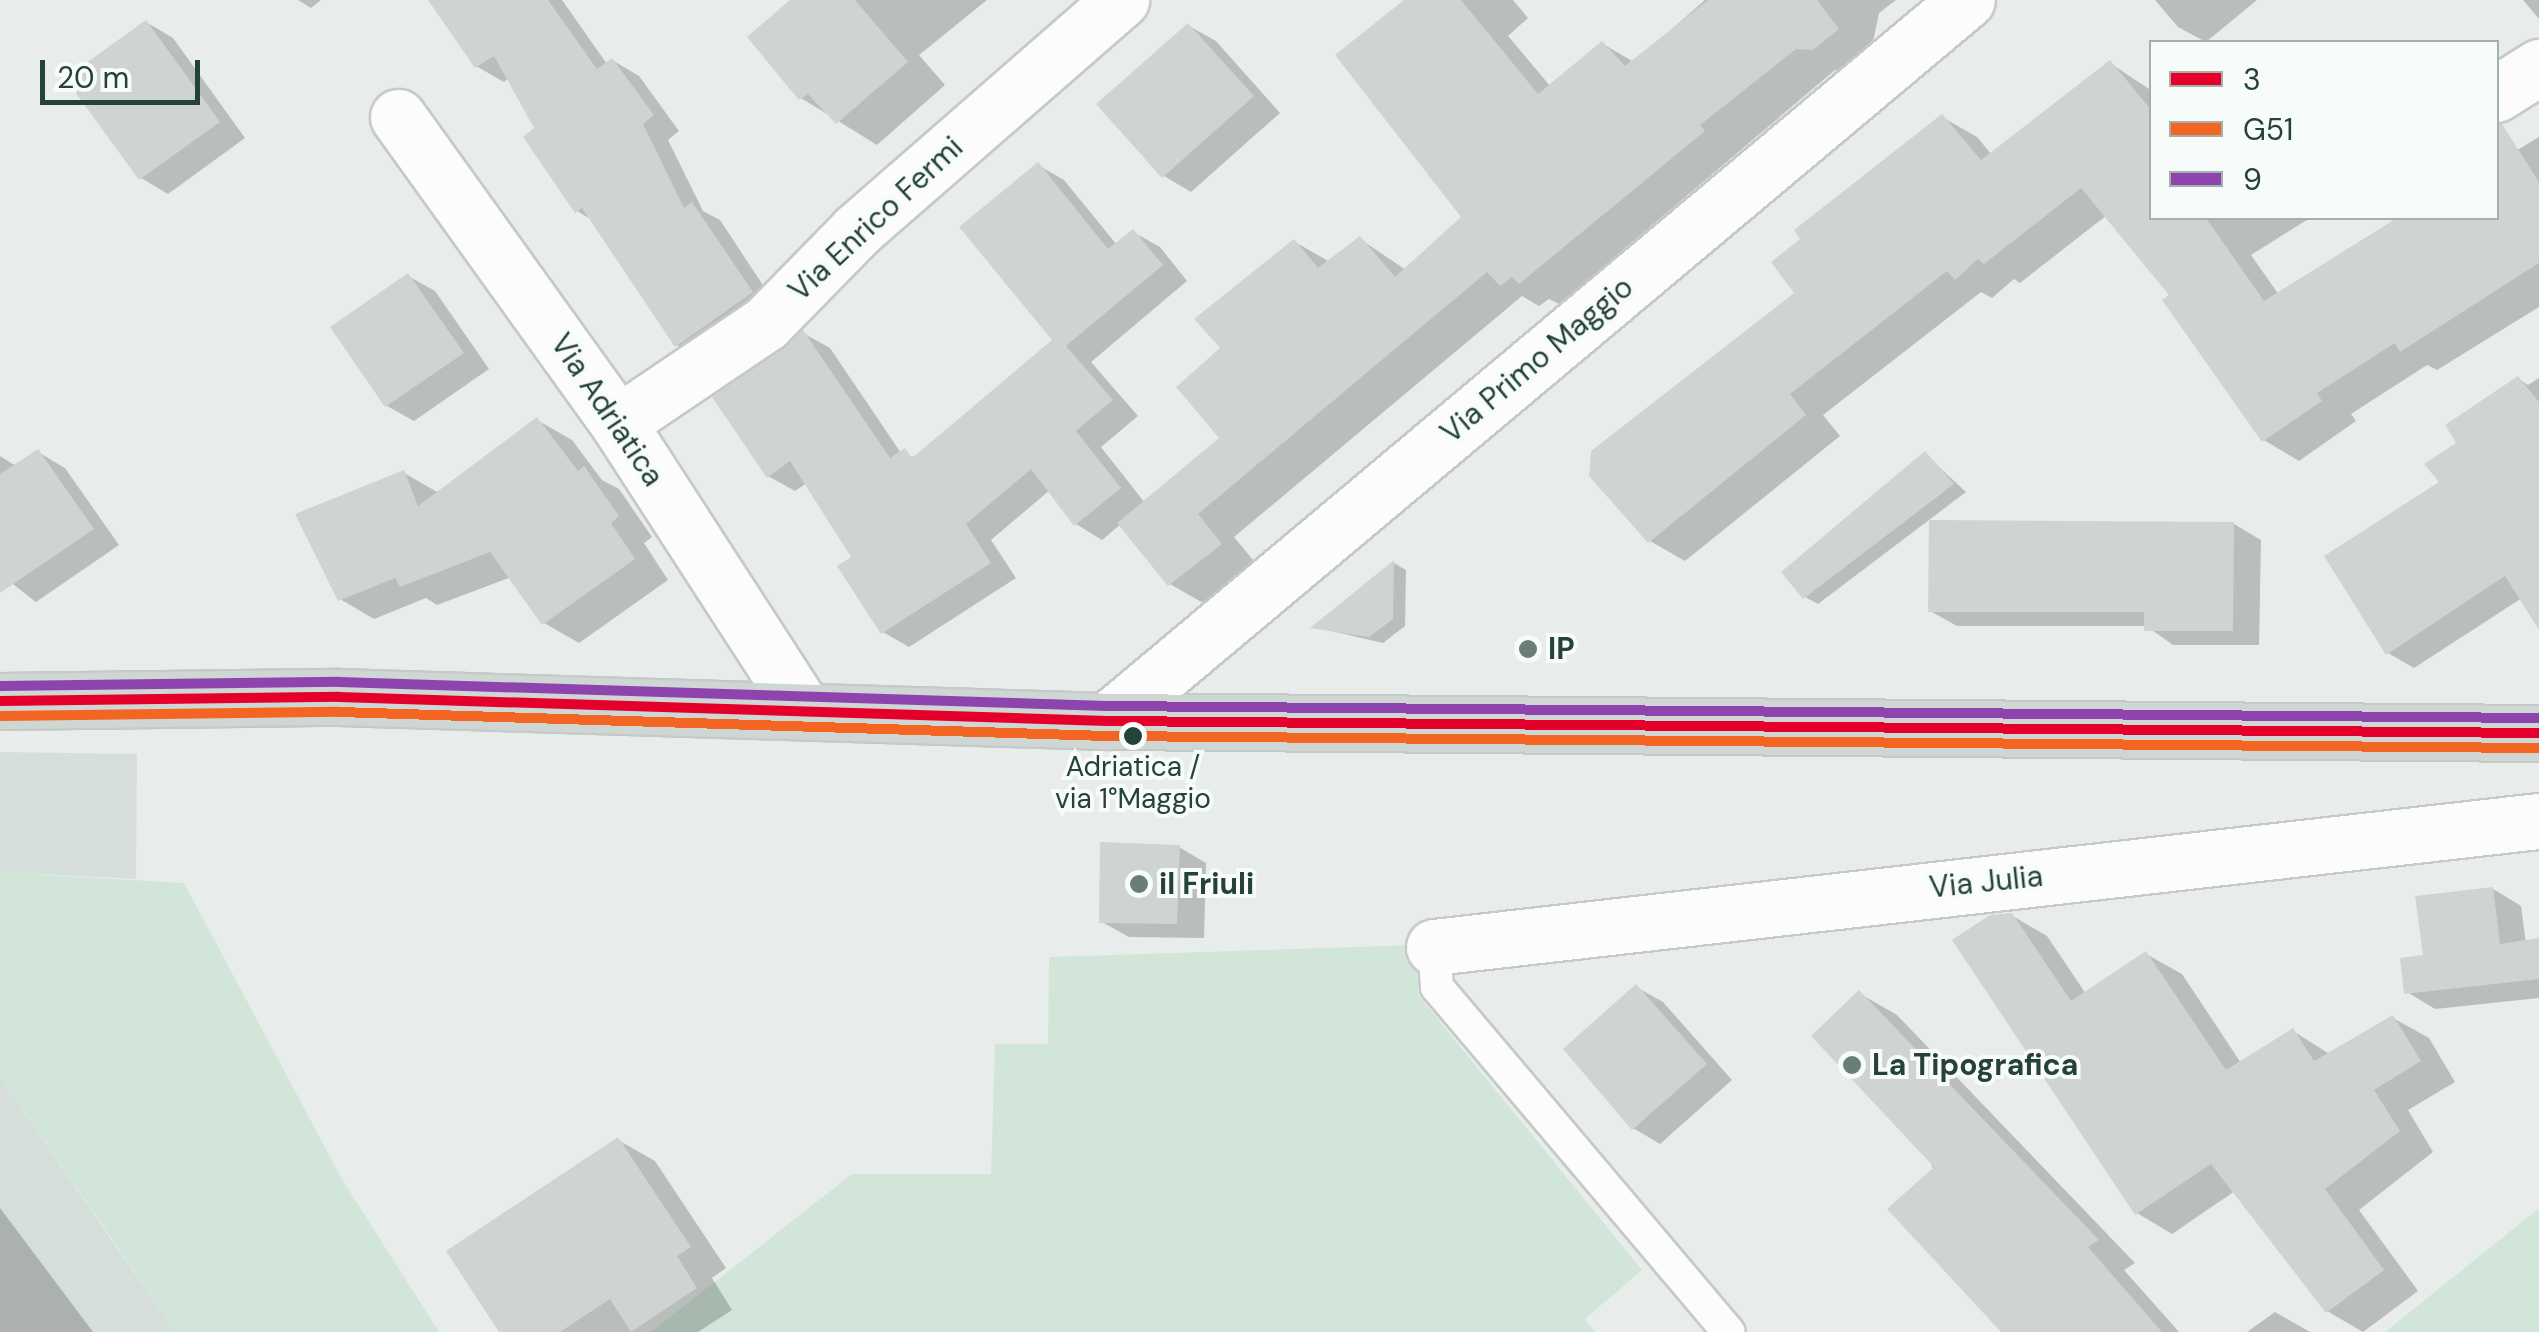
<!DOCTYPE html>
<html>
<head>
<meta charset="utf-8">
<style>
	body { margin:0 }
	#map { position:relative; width:2539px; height:1332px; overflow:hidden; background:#e8edeb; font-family:"DM Sans",sans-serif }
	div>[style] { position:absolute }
	.built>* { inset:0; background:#d6dedb }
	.green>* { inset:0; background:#d1e6d8 }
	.shadow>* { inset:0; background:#0003 }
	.building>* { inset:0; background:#cfd4d2 }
	.roads { filter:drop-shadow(2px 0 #c5cac8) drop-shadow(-2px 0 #c5cac8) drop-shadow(0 2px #c5cac8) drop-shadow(0 -2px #c5cac8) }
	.service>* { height:32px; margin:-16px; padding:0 16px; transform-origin:16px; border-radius:16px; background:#fcfcfc }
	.minor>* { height:55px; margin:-27.5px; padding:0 27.5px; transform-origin:27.5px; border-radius:27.5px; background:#fcfcfc }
	.primary>* { height:55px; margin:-27.5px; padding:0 27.5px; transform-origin:27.5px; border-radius:27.5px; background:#cfd7d5 }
	.bus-1>* { height:10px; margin:-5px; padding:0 5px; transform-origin:5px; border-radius:5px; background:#e4002b }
	.bus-2>* { height:10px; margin:-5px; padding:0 5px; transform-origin:5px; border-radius:5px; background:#f26522 }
	.bus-3>* { height:10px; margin:-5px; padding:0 5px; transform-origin:5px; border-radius:5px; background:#8e44ad }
	.dots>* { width:28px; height:28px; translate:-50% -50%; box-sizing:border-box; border:5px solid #f7fbf9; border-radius:50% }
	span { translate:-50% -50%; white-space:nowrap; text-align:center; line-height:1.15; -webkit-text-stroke:8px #f7fbf9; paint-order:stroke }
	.bus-label { font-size:28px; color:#24423a }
	.street-label { font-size:30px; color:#24423a }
	.poi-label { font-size:30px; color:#24423a; font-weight:700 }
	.left { translate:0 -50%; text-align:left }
	.legend { position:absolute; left:2149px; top:40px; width:350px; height:180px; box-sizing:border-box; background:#f7fbf9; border:2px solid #a3b1ad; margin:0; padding:12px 18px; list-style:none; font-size:30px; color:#24423a }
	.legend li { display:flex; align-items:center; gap:20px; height:50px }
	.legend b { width:50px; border:2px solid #a3b1ad }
	.scale { position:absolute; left:40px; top:60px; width:160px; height:45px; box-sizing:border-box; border:5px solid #24423a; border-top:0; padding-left:12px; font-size:30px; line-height:35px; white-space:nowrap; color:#24423a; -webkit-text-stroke:8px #f7fbf9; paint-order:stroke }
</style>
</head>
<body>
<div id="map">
	<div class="built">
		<div style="clip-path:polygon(0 752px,137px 754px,136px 879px,0 872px)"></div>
		<div style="clip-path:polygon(0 1077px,108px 1235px,176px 1332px,0 1332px)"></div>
	</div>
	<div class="green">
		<div style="clip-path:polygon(0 872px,184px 883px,343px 1181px,439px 1332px,176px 1332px,0 1077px)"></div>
		<div style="clip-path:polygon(1415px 945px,1419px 996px,1642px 1270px,1585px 1319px,1595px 1332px,651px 1332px,852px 1174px,991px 1174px,995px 1044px,1048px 1044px,1049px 957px)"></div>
		<div style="clip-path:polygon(2539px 1208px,2539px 1332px,2385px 1332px)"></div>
	</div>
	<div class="shadow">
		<div style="clip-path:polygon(298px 0,321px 0,311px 8px)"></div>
		<div style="clip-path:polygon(431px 0,562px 0,607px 64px,612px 60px,639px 76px,679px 131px,668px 140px,703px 211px,720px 220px,778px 308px,704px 361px,677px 345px,592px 220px,577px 211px,509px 78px,504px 82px,476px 66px)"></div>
		<div style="clip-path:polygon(793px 0,987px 0,919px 55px,945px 85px,877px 145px,801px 98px)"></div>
		<div style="clip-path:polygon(1407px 0,1513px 0,1528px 18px,1508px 36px,1551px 87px,1603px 44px,1634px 62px,1705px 0,1896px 0,1879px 13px,1870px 56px,1853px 71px,1835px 70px,1559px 304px,1549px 299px,1539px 306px,1522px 296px,1234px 537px,1258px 566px,1208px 606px,1170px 584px,1121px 524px,1102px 540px,1076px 524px,1050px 490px,991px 540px,1016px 578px,909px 647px,883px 632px,855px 558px,807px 483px,795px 491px,768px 476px,803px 333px,830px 348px,901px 453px,917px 458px,1055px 340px,1038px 165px,1064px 180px,1117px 245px,1133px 232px,1160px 247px,1187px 281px,1091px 362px,1138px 416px,1101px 447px,1145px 503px,1222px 439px,1224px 348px,1295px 242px,1330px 262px,1360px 239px,1406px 270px,1464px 217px)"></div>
		<div style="clip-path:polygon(2155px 0,2257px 0,2206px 42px,2178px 27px)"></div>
		<div style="clip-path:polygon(2523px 0,2539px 0,2539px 19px)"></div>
		<div style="clip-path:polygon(146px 22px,173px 38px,245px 138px,168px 194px,141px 178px)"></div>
		<div style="clip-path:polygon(1189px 26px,1216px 41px,1280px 113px,1191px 192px,1164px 176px)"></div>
		<div style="clip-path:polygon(2110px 63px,2152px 91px,2152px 218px,2310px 218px,2251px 255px,2279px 295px,2407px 218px,2496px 218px,2496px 163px,2539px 137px,2539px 307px,2437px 370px,2427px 365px,2351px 414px,2356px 421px,2299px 461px,2264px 440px,2173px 295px,2107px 215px,2020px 283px,2014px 279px,1992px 298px,1981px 292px,1823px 415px,1840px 436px,1685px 561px,1650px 541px,1798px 294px,1942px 117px,1977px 137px,1992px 155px)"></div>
		<div style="clip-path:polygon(408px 276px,435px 291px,489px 369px,414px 421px,387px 406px)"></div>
		<div style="clip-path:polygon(2539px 378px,2539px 625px,2522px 598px,2414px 668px,2388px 653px,2443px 483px,2460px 444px,2519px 379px,2528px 385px)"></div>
		<div style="clip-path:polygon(537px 420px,572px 440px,602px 480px,619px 489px,652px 537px,644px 543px,668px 580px,579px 643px,544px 623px,511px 577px,437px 605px,426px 598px,374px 619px,340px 599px,404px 473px,439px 493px)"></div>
		<div style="clip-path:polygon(38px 452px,65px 468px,119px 545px,36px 602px,0 574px,0 456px,16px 466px)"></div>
		<div style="clip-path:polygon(1925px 454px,1966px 492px,1818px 604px,1805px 597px)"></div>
		<div style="clip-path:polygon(2234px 524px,2261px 540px,2259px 645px,2173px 645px,2146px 626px,1957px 626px,1930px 611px)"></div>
		<div style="clip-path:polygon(1394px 563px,1406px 570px,1405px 626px,1383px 643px,1314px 627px)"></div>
		<div style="clip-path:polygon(1179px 847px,1206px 863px,1204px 938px,1129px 937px,1102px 922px)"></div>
		<div style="clip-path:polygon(2493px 889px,2521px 906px,2526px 944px,2539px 942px,2539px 998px,2435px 1009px,2407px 992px,2425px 957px)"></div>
		<div style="clip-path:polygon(2011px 915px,2047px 936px,2086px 994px,2146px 954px,2182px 974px,2241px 1063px,2293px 1031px,2331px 1055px,2393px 1018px,2429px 1038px,2455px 1082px,2408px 1110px,2433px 1152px,2359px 1210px,2418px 1291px,2363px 1332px,2327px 1311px,2235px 1191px,2172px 1234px,2137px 1213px)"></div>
		<div style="clip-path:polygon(1636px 987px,1663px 1002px,1732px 1080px,1660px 1144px,1633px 1128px)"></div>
		<div style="clip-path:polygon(1859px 993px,1897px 1015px,2135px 1263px,2124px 1270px,2179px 1332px,2002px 1332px)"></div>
		<div style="clip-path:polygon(618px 1140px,655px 1161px,726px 1268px,712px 1278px,732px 1310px,698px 1332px,502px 1332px)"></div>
		<div style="clip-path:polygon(0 1208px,93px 1332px,0 1332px)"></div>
		<div style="clip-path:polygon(2275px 1312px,2310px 1332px,2247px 1332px)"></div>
	</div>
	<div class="building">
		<div style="clip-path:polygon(428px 0,548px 0,597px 69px,612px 58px,654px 115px,643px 124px,684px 208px,692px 202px,753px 292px,675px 347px,582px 208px,575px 213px,523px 137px,534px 128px,494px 56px,475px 68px)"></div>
		<div style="clip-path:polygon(790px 0,855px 0,908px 62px,836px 124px,808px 94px,799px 100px,747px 37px)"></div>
		<div style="clip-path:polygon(1404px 0,1461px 0,1538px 94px,1602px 41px,1625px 66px,1708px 0,1817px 0,1839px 29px,1813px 50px,1796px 49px,1700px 125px,1705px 131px,1519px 284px,1512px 277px,1500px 286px,1487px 272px,1198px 514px,1222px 544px,1168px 586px,1117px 523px,1219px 438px,1176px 387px,1220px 348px,1194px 319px,1294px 239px,1318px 268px,1360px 236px,1395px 277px,1461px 217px,1335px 55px)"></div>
		<div style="clip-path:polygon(146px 20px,220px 122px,139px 180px,65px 78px)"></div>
		<div style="clip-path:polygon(1188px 23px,1254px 96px,1162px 178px,1096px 104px)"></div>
		<div style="clip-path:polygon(2110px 60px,2152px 111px,2152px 218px,2206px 218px,2264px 301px,2397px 218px,2496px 218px,2496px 125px,2502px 124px,2539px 182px,2539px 263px,2400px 352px,2395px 343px,2317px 393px,2322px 401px,2262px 442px,2162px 300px,2169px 295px,2081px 188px,1984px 264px,1978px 259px,1955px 280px,1947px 271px,1790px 394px,1806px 415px,1648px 543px,1589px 476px,1591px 451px,1794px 293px,1771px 262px,1800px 239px,1794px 230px,1942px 114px,1981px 160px)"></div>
		<div style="clip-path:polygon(1038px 162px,1108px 249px,1133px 229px,1163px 265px,1066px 346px,1113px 400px,1076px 431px,1121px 488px,1074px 526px,1031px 469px,966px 524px,991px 563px,881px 634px,837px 566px,851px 557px,790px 461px,767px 478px,712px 397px,803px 330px,890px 458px,905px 448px,912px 458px,1052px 340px,959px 227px)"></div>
		<div style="clip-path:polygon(408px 273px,464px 353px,385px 407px,330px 327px)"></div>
		<div style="clip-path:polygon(2518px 376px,2539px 402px,2539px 630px,2505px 576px,2386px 655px,2324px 556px,2439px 482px,2424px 464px,2456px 443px,2445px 425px)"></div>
		<div style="clip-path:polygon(537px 417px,578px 471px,584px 466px,619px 516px,611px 523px,635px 559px,542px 625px,490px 552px,400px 587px,395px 578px,338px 601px,295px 514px,404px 470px,418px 506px)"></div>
		<div style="clip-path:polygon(38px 449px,94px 529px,0 593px,0 474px)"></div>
		<div style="clip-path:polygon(1925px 451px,1954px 484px,1803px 599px,1781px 572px)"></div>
		<div style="clip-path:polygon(1929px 520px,2234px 522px,2233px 631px,2144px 631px,2144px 612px,1928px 612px)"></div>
		<div style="clip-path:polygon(1394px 560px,1393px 619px,1369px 637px,1310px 628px)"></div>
		<div style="clip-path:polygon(1100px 842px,1180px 845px,1177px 924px,1099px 923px)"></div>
		<div style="clip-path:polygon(2493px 887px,2500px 944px,2539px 938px,2539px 979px,2404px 994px,2400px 958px,2423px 955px,2415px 896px)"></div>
		<div style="clip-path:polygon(2012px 913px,2071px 1001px,2146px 951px,2226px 1070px,2293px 1028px,2314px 1061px,2393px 1015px,2421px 1061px,2374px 1090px,2400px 1131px,2325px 1189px,2384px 1270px,2326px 1313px,2211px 1164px,2135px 1215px,1952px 940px,1990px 915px)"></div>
		<div style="clip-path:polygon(1636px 984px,1707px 1064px,1632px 1130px,1563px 1049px)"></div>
		<div style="clip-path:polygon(1859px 990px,2099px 1240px,2088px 1247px,2162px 1332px,2001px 1332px,1887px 1209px,1934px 1167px,1811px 1036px)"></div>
		<div style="clip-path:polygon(618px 1137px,691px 1247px,677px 1256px,697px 1288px,631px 1332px,610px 1299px,560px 1332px,499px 1332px,446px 1251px)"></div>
	</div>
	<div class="roads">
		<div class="service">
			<div style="left:1434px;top:947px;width:40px;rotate:85.7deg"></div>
			<div style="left:1437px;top:987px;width:452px;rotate:49.8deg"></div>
		</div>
		<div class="minor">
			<div style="left:2496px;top:94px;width:51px;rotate:-32.1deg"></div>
			<div style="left:398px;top:117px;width:377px;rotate:54.3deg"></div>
			<div style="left:618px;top:423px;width:343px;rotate:57.1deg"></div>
			<div style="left:618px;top:423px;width:179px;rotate:-34deg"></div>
			<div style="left:766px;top:323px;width:129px;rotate:-45.6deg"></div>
			<div style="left:856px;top:231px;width:352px;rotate:-41.1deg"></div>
			<div style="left:1107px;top:721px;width:1122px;rotate:-39.98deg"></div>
			<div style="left:1434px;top:947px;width:1112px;rotate:-6.51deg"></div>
		</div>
		<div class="primary">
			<div style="left:0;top:701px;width:339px;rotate:-0.7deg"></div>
			<div style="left:339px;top:697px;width:768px;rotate:1.79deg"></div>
			<div style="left:1107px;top:721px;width:1432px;rotate:0.48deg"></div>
		</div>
	</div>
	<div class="bus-1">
		<div style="left:0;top:701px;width:339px;rotate:-0.7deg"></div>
		<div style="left:339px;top:697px;width:768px;rotate:1.79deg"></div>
		<div style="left:1107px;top:721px;width:1432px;rotate:0.48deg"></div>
	</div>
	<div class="bus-2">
		<div style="left:0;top:716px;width:339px;rotate:-0.7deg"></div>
		<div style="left:339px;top:712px;width:768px;rotate:1.79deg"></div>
		<div style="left:1107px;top:736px;width:1432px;rotate:0.48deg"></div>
	</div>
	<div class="bus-3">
		<div style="left:0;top:686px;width:339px;rotate:-0.7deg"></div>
		<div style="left:339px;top:682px;width:768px;rotate:1.79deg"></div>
		<div style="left:1107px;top:706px;width:1432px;rotate:0.48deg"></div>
	</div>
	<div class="dots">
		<div style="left:1528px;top:649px;background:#697e78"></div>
		<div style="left:1133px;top:736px;background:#24423a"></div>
		<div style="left:1139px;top:884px;background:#697e78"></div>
		<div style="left:1852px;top:1065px;background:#697e78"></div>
	</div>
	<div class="bus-label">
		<span style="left:1133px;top:783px">Adriatica /<br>via 1°Maggio</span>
	</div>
	<div class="street-label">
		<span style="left:876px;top:219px;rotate:-43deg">Via Enrico Fermi</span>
		<span style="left:1537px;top:360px;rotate:-40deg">Via Primo Maggio</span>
		<span style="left:607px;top:410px;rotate:56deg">Via Adriatica</span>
		<span style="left:1986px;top:882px;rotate:-6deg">Via Julia</span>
	</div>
	<div class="poi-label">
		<span class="left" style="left:1548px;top:649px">IP</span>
		<span class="left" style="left:1159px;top:884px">il Friuli</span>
		<span class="left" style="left:1872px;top:1065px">La Tipografica</span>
	</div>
	<ul class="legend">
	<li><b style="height:12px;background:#e4002b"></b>3</li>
	<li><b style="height:12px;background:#f26522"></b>G51</li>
	<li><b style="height:12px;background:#8e44ad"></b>9</li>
	</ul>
	<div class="scale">20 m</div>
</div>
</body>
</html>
